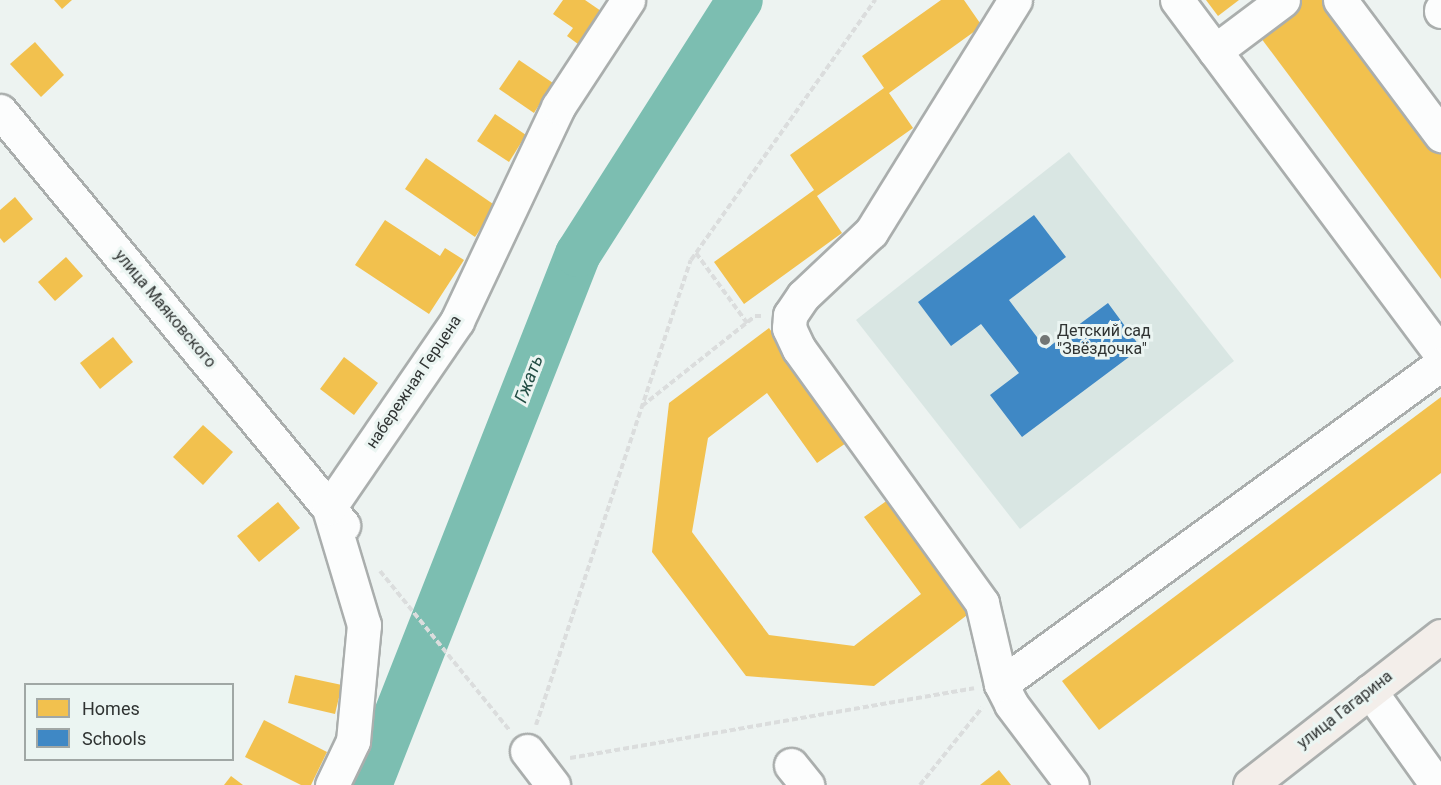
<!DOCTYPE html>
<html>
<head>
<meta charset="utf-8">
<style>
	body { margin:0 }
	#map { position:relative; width:1441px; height:785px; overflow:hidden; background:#edf3f1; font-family:Roboto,sans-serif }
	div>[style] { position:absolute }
	.built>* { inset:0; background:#d9e6e3 }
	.homes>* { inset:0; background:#f2c14e }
	.schools>* { inset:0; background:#3f88c5 }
	.river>* { height:46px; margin:-23px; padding:0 23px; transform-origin:23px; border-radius:23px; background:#7cbeb1 }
	.path>* { height:4px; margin-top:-2px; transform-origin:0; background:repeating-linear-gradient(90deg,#dbdddd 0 6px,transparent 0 9px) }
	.roads { filter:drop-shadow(2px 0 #aaaead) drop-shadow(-2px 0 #aaaead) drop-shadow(0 2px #aaaead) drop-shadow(0 -2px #aaaead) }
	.minor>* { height:33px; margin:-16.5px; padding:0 16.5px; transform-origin:16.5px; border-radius:16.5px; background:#fcfdfd }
	.major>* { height:33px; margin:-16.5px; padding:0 16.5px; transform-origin:16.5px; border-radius:16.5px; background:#f3eeea }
	.dots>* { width:16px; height:16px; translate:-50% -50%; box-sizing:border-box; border:3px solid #ebf5f2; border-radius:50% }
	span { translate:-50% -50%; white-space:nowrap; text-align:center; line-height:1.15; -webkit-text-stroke:6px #ebf5f2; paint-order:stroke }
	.street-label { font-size:16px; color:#2f3332 }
	.poi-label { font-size:16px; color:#2f3332 }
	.left { translate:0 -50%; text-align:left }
	.water-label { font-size:18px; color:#224c43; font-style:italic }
	.legend { position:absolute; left:24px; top:683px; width:210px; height:78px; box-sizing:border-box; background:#ebf5f2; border:2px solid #a0a7a5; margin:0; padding:8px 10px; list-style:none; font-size:18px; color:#2f3332 }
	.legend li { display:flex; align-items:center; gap:12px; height:30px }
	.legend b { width:30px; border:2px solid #a0a7a5 }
</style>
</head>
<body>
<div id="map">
	<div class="built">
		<div style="clip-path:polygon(1069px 152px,1234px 361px,1020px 529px,856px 320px)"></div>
	</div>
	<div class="homes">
		<div style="clip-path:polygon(54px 0,72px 0,62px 9px)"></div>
		<div style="clip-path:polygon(563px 0,585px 0,601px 11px,578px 44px,567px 36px,573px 28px,553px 14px)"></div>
		<div style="clip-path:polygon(941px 0,964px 0,982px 26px,889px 93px,913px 128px,817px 196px,842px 233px,744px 304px,714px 262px,814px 190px,790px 155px,884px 88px,862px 56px)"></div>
		<div style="clip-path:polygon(1206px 0,1239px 0,1218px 16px)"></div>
		<div style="clip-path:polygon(1294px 0,1336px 0,1441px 140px,1441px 279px,1255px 30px)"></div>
		<div style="clip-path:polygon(35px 42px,64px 75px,41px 97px,10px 64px)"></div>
		<div style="clip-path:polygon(519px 60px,553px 83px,534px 113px,499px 89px)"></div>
		<div style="clip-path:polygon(495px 114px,526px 135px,509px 162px,477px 141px)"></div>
		<div style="clip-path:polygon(426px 158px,496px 206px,475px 237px,405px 189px)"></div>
		<div style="clip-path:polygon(15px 197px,33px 219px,4px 243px,0 238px,0 210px)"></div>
		<div style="clip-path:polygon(385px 220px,440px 256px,445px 248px,464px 260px,429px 314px,355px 265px)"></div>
		<div style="clip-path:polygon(66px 257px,83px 276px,55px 301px,38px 282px)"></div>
		<div style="clip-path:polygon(769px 328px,849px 441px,817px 463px,767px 393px,708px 438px,692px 532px,769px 635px,854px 646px,921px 594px,864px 517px,892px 497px,975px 609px,874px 686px,746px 676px,652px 552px,669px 403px)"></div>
		<div style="clip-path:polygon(113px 337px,133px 362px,100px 389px,80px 363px)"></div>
		<div style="clip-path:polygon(344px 357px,378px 383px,354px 415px,320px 389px)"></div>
		<div style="clip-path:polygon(1441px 397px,1441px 473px,1099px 730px,1062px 681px)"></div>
		<div style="clip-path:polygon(203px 425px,233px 452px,203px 485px,173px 457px)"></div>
		<div style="clip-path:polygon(278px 502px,300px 528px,259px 562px,237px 536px)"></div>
		<div style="clip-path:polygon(295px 675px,342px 685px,335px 714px,288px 703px)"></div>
		<div style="clip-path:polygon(264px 720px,327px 752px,311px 785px,301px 785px,245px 757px)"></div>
		<div style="clip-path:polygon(999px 770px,1011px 785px,980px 785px)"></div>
		<div style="clip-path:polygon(231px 776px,243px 785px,224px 785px)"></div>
	</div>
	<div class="schools">
		<div style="clip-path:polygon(1034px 215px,1066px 257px,1009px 300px,1046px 349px,1108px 303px,1141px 348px,1022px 437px,990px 395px,1019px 373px,981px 324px,951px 346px,918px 302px)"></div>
	</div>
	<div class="river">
		<div style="left:369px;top:785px;width:571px;rotate:-68.52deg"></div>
		<div style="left:578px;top:254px;width:301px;rotate:-57.5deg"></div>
	</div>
	<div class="path">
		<div style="left:696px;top:253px;width:87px;rotate:53.9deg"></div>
		<div style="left:642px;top:406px;width:144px;rotate:-38.5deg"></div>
		<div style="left:755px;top:316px;width:8px"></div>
		<div style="left:380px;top:571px;width:205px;rotate:50.9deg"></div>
		<div style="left:536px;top:725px;width:490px;rotate:-71.6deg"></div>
		<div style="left:691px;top:260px;width:319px;rotate:-54.7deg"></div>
		<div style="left:570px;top:758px;width:410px;rotate:-9.8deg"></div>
		<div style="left:920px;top:785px;width:99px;rotate:-51.2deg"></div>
	</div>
	<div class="roads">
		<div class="minor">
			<div style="left:1015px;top:0;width:273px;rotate:121.8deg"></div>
			<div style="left:871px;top:232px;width:93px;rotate:136.7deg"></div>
			<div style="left:803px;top:296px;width:23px;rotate:124deg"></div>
			<div style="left:790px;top:315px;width:13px;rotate:94deg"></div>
			<div style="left:789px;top:328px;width:23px;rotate:65deg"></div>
			<div style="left:799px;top:349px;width:313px;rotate:54.2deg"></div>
			<div style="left:982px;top:603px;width:83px;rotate:76.8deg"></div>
			<div style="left:1001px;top:684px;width:22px;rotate:63deg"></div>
			<div style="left:1011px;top:704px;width:101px;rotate:53deg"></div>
			<div style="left:1177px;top:0;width:442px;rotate:53.3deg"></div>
			<div style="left:1340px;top:0;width:169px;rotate:53.2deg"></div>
			<div style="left:1441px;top:10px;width:1px;rotate:90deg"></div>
			<div style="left:1215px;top:51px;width:85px;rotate:-36.9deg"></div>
			<div style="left:0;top:111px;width:538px;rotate:50.36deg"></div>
			<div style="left:1001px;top:684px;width:544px;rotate:-36.03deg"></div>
			<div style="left:1370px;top:691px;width:115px;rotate:54.5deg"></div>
			<div style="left:527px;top:751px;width:43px;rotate:52.6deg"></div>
			<div style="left:791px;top:765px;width:26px;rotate:51deg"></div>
			<div style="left:332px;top:785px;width:49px;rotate:-64.5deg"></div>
			<div style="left:353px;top:741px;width:117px;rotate:-84.6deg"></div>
			<div style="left:364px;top:625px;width:122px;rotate:-106.7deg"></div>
			<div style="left:329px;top:508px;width:227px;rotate:-55.6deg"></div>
			<div style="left:457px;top:321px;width:237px;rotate:-64.7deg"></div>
			<div style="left:558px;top:107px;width:128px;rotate:-56.8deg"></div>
		</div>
		<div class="major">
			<div style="left:1250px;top:785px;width:242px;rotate:-38deg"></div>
		</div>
	</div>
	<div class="dots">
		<div style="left:1045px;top:340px;background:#727675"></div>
	</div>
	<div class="street-label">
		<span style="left:165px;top:309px;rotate:50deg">улица Маяковского</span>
		<span style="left:414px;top:382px;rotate:-56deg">набережная Герцена</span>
		<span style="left:1345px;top:710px;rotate:-38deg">улица Гагарина</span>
	</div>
	<div class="poi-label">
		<span class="left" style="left:1057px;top:340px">Детский сад<br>"Звёздочка"</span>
	</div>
	<div class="water-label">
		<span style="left:529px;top:379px;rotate:-69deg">Гжать</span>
	</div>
	<ul class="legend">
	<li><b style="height:16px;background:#f2c14e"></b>Homes</li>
	<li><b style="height:16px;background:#3f88c5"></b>Schools</li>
	</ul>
</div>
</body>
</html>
